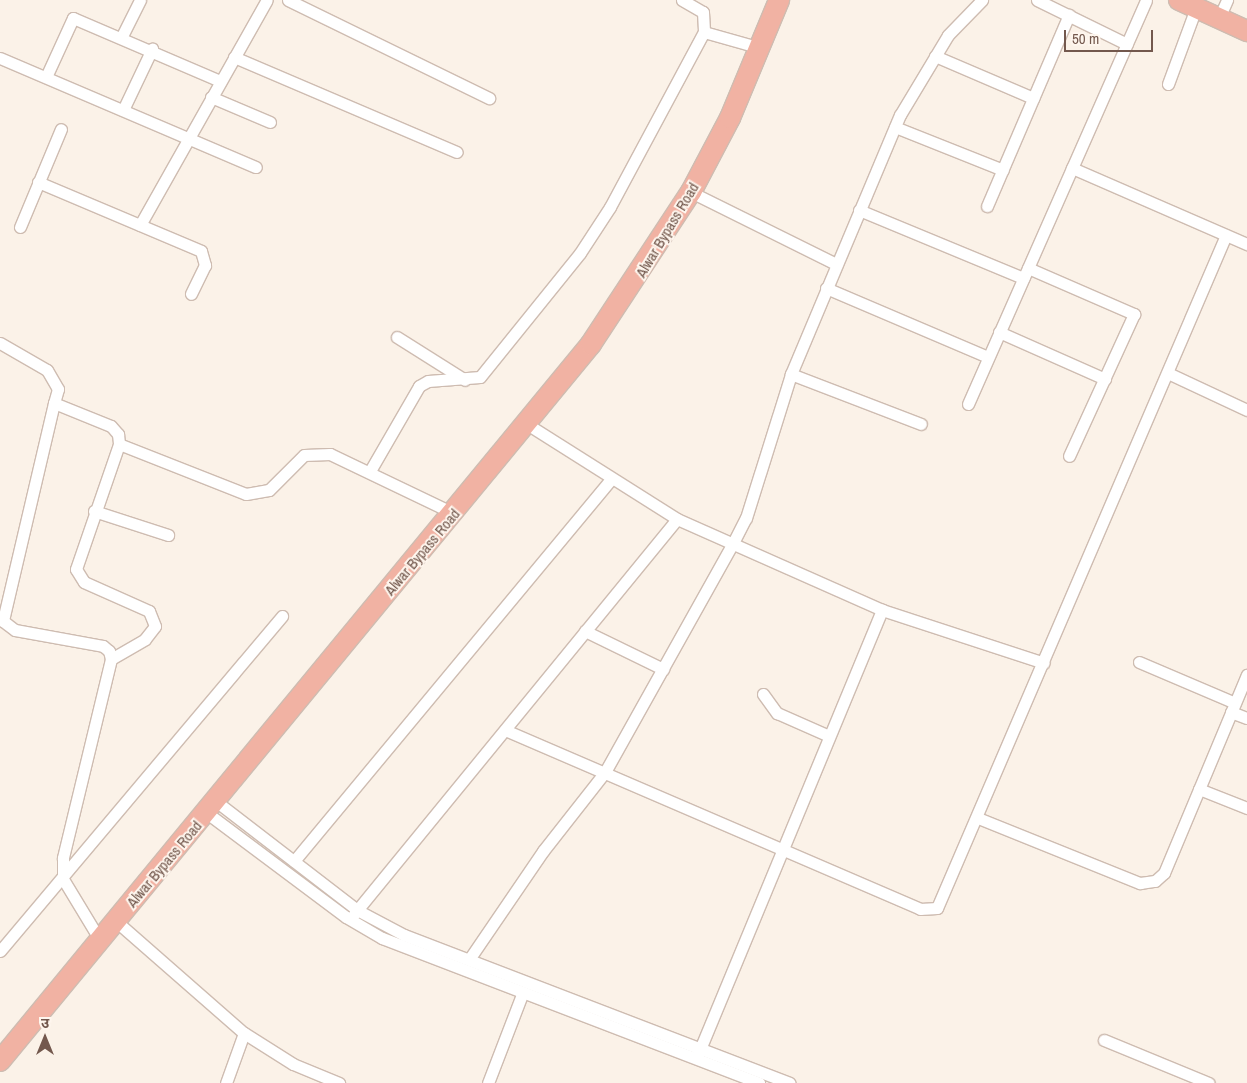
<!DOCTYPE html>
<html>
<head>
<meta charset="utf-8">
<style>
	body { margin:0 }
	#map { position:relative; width:1247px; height:1083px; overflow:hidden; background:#fbf2e8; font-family:"Archivo Narrow","Noto Sans Devanagari",sans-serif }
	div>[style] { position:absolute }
	.roads { filter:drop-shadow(1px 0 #cebcb1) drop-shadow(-1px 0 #cebcb1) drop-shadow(0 1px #cebcb1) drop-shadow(0 -1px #cebcb1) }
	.street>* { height:11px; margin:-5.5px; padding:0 5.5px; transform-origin:5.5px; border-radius:5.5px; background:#fff }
	.highway>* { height:20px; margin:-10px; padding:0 10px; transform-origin:10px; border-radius:10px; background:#f1b2a3 }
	span { translate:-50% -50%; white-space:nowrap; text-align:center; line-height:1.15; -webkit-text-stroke:4px #fef6ee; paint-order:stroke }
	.street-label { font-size:15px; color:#73584d }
	.north { position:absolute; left:20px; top:1013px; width:50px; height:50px; -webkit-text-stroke:4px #fef6ee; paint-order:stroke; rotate:0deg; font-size:14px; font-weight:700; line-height:20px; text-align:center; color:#73584d }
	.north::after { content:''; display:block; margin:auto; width:18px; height:22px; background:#73584d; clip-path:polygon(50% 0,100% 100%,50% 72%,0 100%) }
	.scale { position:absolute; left:1064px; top:30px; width:89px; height:22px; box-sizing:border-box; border:2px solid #73584d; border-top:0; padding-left:6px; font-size:15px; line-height:18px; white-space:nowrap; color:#73584d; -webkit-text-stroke:4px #fef6ee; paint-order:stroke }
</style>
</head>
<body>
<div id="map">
	<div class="roads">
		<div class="street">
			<div style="left:288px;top:0;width:224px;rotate:26deg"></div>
			<div style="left:682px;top:0;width:24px;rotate:30deg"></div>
			<div style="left:703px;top:12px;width:20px;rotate:87deg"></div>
			<div style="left:1037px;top:0;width:100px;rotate:26.1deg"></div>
			<div style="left:1223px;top:9px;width:10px;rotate:-66deg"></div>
			<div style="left:122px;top:36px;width:40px;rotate:-63.4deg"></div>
			<div style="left:935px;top:56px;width:107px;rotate:23.2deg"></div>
			<div style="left:234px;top:57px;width:242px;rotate:23.1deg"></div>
			<div style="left:0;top:58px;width:278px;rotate:23.1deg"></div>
			<div style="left:46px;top:77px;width:65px;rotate:-65.4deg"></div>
			<div style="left:73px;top:18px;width:160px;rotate:23.2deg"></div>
			<div style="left:1168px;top:84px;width:81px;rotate:-69.8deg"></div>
			<div style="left:211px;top:97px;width:64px;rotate:23deg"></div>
			<div style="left:123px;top:110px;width:68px;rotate:-64.6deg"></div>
			<div style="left:895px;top:127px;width:116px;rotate:21.7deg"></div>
			<div style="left:1072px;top:168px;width:191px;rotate:23.5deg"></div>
			<div style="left:38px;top:182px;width:177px;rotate:22.9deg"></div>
			<div style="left:201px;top:251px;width:15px;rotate:74deg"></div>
			<div style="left:205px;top:265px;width:32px;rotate:116deg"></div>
			<div style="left:691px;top:192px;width:162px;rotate:26.4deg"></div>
			<div style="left:987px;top:206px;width:208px;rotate:-66.8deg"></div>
			<div style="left:859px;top:210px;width:178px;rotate:22.5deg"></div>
			<div style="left:140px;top:225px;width:258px;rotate:-60.6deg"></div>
			<div style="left:20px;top:227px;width:106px;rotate:-67.3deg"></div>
			<div style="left:1028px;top:268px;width:116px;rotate:23.5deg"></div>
			<div style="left:1134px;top:314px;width:156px;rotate:114.6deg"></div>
			<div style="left:826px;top:288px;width:176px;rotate:23.1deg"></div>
			<div style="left:999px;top:332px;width:116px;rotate:23.9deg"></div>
			<div style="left:397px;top:337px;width:80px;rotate:32.3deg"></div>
			<div style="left:0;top:343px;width:54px;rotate:29.9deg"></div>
			<div style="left:47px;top:370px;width:22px;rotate:60deg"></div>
			<div style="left:58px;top:389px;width:15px;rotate:106deg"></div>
			<div style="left:54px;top:403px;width:61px;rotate:22deg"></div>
			<div style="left:111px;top:426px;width:11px;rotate:49deg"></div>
			<div style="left:118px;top:434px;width:10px;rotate:84deg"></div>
			<div style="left:119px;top:444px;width:136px;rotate:21.5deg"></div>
			<div style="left:246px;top:494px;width:23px;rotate:-10deg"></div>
			<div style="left:269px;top:490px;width:49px;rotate:-45deg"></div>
			<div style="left:304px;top:455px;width:26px;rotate:-2deg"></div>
			<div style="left:330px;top:454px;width:136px;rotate:25.6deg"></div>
			<div style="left:1168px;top:373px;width:87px;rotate:25.1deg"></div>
			<div style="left:791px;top:374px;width:139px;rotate:21deg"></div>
			<div style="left:54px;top:403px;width:224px;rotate:103.2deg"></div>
			<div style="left:3px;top:621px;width:15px;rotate:37deg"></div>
			<div style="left:15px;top:630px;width:89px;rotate:10.3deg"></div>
			<div style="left:103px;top:646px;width:8px;rotate:40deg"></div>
			<div style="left:109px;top:651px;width:8px;rotate:76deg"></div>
			<div style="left:111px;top:659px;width:205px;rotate:103.6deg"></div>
			<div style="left:63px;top:858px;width:21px;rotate:90deg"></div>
			<div style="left:63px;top:879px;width:71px;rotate:58.8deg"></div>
			<div style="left:968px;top:404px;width:441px;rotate:-66.2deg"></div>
			<div style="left:527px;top:424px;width:178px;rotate:32.3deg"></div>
			<div style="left:677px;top:519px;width:224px;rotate:23.9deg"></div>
			<div style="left:882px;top:610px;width:170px;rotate:18.1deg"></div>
			<div style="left:370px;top:471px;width:98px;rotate:-60deg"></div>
			<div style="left:419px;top:386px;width:10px;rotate:-29deg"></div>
			<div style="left:428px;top:381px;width:52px;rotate:-4.4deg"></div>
			<div style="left:480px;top:377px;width:159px;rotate:-51.1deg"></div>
			<div style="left:580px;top:253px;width:55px;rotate:-56.9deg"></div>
			<div style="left:610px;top:207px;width:199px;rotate:-61.8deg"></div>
			<div style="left:704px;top:32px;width:59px;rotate:15.7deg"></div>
			<div style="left:94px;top:511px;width:78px;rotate:18deg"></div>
			<div style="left:585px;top:631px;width:87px;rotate:26deg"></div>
			<div style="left:111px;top:659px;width:39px;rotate:-30deg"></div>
			<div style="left:145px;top:639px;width:16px;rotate:-52deg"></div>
			<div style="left:155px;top:626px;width:16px;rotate:-112deg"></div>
			<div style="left:149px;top:611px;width:71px;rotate:-156deg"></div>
			<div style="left:84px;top:582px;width:15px;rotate:-122deg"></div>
			<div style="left:76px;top:569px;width:132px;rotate:-71deg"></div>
			<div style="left:1139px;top:662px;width:104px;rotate:23.1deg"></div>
			<div style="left:763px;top:694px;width:24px;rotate:54deg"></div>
			<div style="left:777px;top:713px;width:57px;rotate:23.9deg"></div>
			<div style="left:1231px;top:712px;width:17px;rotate:21deg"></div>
			<div style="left:505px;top:730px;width:452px;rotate:23.3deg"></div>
			<div style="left:920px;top:909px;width:17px;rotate:-3deg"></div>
			<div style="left:937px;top:908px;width:732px;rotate:-66.76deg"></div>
			<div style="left:1199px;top:789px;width:52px;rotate:21.6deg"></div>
			<div style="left:217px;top:802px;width:177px;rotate:37.6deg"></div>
			<div style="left:357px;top:910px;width:53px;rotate:28deg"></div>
			<div style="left:404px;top:935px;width:413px;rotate:21deg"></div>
			<div style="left:207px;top:813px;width:174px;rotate:36.8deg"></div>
			<div style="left:346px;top:917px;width:42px;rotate:30.3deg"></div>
			<div style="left:382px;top:938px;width:404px;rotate:21deg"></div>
			<div style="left:978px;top:818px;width:175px;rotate:21.9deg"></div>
			<div style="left:1140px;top:883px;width:15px;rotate:-8deg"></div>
			<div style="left:1155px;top:881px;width:12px;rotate:-42deg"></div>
			<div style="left:1164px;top:873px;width:215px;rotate:-67.3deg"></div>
			<div style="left:294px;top:861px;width:496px;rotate:-50.3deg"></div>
			<div style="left:354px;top:914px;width:510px;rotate:-50.73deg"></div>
			<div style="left:117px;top:922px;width:169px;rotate:41.2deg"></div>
			<div style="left:244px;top:1033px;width:58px;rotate:32.3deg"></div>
			<div style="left:293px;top:1064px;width:50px;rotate:22.4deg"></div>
			<div style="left:0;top:951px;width:438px;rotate:-49.9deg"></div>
			<div style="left:470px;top:958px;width:130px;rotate:-55.7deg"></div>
			<div style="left:543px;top:851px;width:100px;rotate:-51.9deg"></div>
			<div style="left:605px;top:772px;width:262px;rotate:-60.8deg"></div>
			<div style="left:733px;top:543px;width:28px;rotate:-63deg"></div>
			<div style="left:746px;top:518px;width:151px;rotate:-72.6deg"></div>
			<div style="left:791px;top:374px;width:281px;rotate:-67.2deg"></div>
			<div style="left:900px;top:115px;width:93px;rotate:-59deg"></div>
			<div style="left:948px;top:35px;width:49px;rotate:-45.8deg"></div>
			<div style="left:1104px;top:1040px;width:113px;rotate:22.3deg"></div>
			<div style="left:698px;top:1054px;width:481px;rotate:-67.5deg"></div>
			<div style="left:226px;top:1083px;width:53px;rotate:-70.2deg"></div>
			<div style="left:488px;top:1083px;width:97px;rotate:-69deg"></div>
		</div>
		<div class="highway">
			<div style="left:1179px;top:0;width:75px;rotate:24.5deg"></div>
			<div style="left:0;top:1061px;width:929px;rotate:-50.5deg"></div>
			<div style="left:591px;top:344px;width:182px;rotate:-56.7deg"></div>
			<div style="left:691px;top:192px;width:84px;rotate:-62.2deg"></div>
			<div style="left:730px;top:118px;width:128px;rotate:-67.4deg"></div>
		</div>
	</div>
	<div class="street-label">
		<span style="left:667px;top:230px;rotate:-59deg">Alwar Bypass Road</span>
		<span style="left:422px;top:552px;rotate:-50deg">Alwar Bypass Road</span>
		<span style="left:164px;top:864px;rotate:-50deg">Alwar Bypass Road</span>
	</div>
	<div class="north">उ</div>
	<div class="scale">50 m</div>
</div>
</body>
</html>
